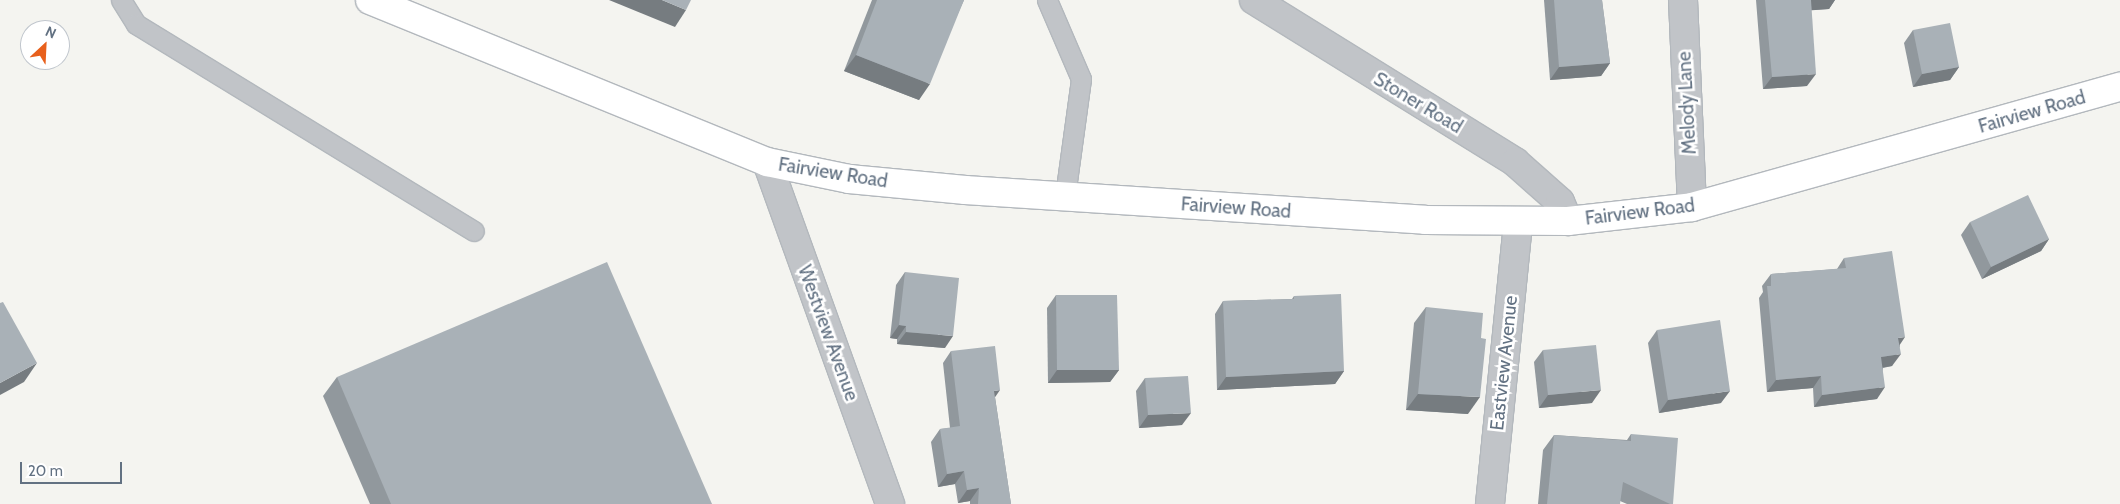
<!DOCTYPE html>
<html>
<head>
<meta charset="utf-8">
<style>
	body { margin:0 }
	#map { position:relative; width:2120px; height:504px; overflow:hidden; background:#f4f4f0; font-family:Cabin,sans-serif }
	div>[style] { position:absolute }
	.roads { filter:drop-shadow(1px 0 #b3b8bd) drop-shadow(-1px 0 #b3b8bd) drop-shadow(0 1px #b3b8bd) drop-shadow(0 -1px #b3b8bd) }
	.service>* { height:19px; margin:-9.5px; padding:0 9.5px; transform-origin:9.5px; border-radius:9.5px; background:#c1c4c8 }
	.minor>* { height:28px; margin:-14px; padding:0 14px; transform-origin:14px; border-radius:14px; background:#c1c4c8 }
	.secondary>* { height:28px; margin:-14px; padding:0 14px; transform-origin:14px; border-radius:14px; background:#fff }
	.wall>* { inset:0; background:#91989d }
	.shaded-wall>* { inset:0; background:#767c80 }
	.building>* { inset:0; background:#a9b1b7 }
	span { translate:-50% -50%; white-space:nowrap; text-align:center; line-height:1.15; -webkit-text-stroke:5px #fff; paint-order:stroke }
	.street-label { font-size:19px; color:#627182 }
	.north { position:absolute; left:20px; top:20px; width:50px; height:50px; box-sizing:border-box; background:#fff; border:1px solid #c0c6cd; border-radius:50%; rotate:25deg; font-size:14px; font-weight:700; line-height:20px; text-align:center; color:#627182 }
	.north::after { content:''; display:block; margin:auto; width:18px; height:22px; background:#e8601c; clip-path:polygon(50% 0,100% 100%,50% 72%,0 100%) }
	.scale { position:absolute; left:20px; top:462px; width:102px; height:22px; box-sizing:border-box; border:2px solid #627182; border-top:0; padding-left:6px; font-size:15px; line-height:18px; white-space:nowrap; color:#627182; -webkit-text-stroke:4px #fff; paint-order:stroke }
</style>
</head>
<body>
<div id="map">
	<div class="roads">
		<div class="service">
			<div style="left:121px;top:0;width:28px;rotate:58deg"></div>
			<div style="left:136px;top:24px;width:396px;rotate:31.5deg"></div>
			<div style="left:1047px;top:0;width:86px;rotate:66.7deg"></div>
			<div style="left:1081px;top:79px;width:118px;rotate:97.8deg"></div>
		</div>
		<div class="minor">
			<div style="left:1254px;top:0;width:307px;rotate:31.8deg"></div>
			<div style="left:1515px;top:162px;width:60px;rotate:41.6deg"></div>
			<div style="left:1560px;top:202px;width:21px;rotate:67deg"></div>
			<div style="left:1683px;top:0;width:207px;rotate:87.5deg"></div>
			<div style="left:767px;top:162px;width:363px;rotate:70.2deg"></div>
			<div style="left:1490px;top:504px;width:284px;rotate:-84.3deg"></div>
		</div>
		<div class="secondary">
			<div style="left:370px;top:0;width:429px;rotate:22.2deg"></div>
			<div style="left:767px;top:162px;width:84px;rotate:11.7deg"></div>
			<div style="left:849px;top:179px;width:117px;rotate:5.4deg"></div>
			<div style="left:965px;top:190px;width:461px;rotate:3.7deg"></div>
			<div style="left:1425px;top:220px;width:143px;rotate:0.4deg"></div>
			<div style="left:1568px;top:221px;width:125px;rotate:-6.4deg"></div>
			<div style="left:1692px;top:207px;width:445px;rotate:-15.7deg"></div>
		</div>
	</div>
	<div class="wall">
		<div style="clip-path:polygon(872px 0,964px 0,919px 100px,844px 71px)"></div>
		<div style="clip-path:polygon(1544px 0,1602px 0,1610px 63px,1601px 76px,1550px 80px)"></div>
		<div style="clip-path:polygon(1756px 0,1835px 0,1829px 9px,1811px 10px,1807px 86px,1763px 89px)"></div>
		<div style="clip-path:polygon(1913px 30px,1959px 67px,1950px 80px,1913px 87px,1904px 43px)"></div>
		<div style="clip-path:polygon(1970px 222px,2049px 239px,2041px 251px,1982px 279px,1961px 235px)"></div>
		<div style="clip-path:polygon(1844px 258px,1900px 346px,1892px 366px,1883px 368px,1877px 399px,1814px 407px,1813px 388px,1767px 392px,1759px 298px,1763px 292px,1762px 286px,1771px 274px,1837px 269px)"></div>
		<div style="clip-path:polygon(905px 272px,945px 348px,897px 344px,897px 339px,890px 338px,896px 285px)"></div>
		<div style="clip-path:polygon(1056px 295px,1119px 370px,1110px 382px,1048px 383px,1047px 308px)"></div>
		<div style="clip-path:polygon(1294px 296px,1344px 371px,1335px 384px,1217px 390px,1215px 314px,1223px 301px,1292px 299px)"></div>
		<div style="clip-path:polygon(1426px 307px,1468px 414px,1406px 410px,1414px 323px)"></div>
		<div style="clip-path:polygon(1657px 330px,1721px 403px,1659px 413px,1648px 343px)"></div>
		<div style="clip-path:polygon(1543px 350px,1592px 403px,1539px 408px,1534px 362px)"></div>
		<div style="clip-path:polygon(951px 351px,995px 397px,1011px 504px,970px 504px,970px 501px,958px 503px,955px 484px,938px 487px,931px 442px,940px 429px,950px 428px,943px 363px)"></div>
		<div style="clip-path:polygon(337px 377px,712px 504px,370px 504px,323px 396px)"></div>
		<div style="clip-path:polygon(1145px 378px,1182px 425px,1139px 428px,1136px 391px)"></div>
		<div style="clip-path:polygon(1631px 434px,1673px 504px,1627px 504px,1620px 501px,1620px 504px,1538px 504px,1543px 450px,1554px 435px,1627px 440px)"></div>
	</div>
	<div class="shaded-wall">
		<div style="clip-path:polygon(609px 0,662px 0,686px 10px,675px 27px)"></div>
		<div style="clip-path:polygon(1809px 0,1835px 0,1829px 9px,1802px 11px)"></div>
		<div style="clip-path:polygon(856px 55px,930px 84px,919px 100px,844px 71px)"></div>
		<div style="clip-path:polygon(1610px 63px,1601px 76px,1550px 80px,1559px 67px)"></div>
		<div style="clip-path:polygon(1959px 67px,1950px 80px,1913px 87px,1922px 74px)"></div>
		<div style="clip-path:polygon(1816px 74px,1807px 86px,1763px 89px,1772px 77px)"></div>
		<div style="clip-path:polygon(2049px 239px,2041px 251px,1982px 279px,1991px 267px)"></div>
		<div style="clip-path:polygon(899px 325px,906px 326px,897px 339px,890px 338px)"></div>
		<div style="clip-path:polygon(906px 332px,953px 336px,945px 348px,897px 344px)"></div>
		<div style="clip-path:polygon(1905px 337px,1897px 349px,1898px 338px)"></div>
		<div style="clip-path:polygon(1901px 354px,1892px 366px,1873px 369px,1881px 357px)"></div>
		<div style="clip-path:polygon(37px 363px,24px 382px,0 395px,0 383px)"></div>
		<div style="clip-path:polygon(1057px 370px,1119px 370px,1110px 382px,1048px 383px)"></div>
		<div style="clip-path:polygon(1344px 371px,1335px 384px,1217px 390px,1226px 377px)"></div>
		<div style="clip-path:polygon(1821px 376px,1813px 388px,1767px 392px,1776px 380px)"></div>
		<div style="clip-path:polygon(1885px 387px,1877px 399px,1814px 407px,1822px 395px)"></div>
		<div style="clip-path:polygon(1000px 390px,991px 403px,994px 391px)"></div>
		<div style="clip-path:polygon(1601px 390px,1592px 403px,1539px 408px,1548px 395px)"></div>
		<div style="clip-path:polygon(1730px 391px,1721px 403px,1659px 413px,1668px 400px)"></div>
		<div style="clip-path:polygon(1418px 394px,1480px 397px,1468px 414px,1406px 410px)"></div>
		<div style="clip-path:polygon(1191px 413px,1182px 425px,1139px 428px,1148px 415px)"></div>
		<div style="clip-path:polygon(964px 471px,955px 484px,938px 487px,947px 474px)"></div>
		<div style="clip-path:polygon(979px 488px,970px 501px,958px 503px,967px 490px)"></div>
	</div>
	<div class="building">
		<div style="clip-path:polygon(662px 0,691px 0,686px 10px)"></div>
		<div style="clip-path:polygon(877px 0,964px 0,930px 84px,856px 55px)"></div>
		<div style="clip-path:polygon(1554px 0,1602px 0,1610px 63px,1559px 67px)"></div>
		<div style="clip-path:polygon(1765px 0,1811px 0,1816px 74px,1772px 77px)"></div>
		<div style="clip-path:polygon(1950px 23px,1959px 67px,1922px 74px,1913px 30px)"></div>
		<div style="clip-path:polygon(2028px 195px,2049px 239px,1991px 267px,1970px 222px)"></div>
		<div style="clip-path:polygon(1892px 251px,1905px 337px,1898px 338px,1901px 354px,1881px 357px,1885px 387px,1822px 395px,1821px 376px,1776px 380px,1767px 286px,1771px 286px,1771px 274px,1846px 268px,1844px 258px)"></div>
		<div style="clip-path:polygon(607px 262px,712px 504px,391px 504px,337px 377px)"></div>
		<div style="clip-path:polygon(905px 272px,959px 278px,953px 336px,906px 332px,906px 326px,899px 325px)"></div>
		<div style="clip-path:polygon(1341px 294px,1344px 371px,1226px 377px,1223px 301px,1294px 299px,1294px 296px)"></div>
		<div style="clip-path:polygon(1056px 295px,1117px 295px,1119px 370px,1057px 370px)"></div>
		<div style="clip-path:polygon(3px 302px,37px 363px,0 383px,0 303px)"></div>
		<div style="clip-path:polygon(1426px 307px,1483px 313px,1481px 338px,1486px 339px,1480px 397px,1418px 394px)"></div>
		<div style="clip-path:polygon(1720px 320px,1730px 391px,1668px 400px,1657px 330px)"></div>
		<div style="clip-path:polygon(1596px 345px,1601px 390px,1548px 395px,1543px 350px)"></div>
		<div style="clip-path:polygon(995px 346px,1000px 390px,994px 391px,1011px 504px,978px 504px,979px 488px,967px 490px,964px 471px,947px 474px,940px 429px,960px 426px,951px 351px)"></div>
		<div style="clip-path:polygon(1188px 376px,1191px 413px,1148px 415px,1145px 378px)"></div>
		<div style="clip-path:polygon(1631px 434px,1678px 438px,1673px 504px,1670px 504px,1623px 482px,1620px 504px,1547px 504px,1554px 435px,1631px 441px)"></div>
	</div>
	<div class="street-label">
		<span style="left:1418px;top:103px;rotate:31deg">Stoner Road</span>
		<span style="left:1687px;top:103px;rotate:-93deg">Melody Lane</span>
		<span style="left:2032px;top:112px;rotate:-16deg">Fairview Road</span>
		<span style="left:833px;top:173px;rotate:9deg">Fairview Road</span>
		<span style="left:1236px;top:208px;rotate:4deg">Fairview Road</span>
		<span style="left:1640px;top:212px;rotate:-7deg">Fairview Road</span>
		<span style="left:828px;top:333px;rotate:70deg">Westview Avenue</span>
		<span style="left:1504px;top:363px;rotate:-84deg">Eastview Avenue</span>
	</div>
	<div class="north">N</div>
	<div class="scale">20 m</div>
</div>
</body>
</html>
